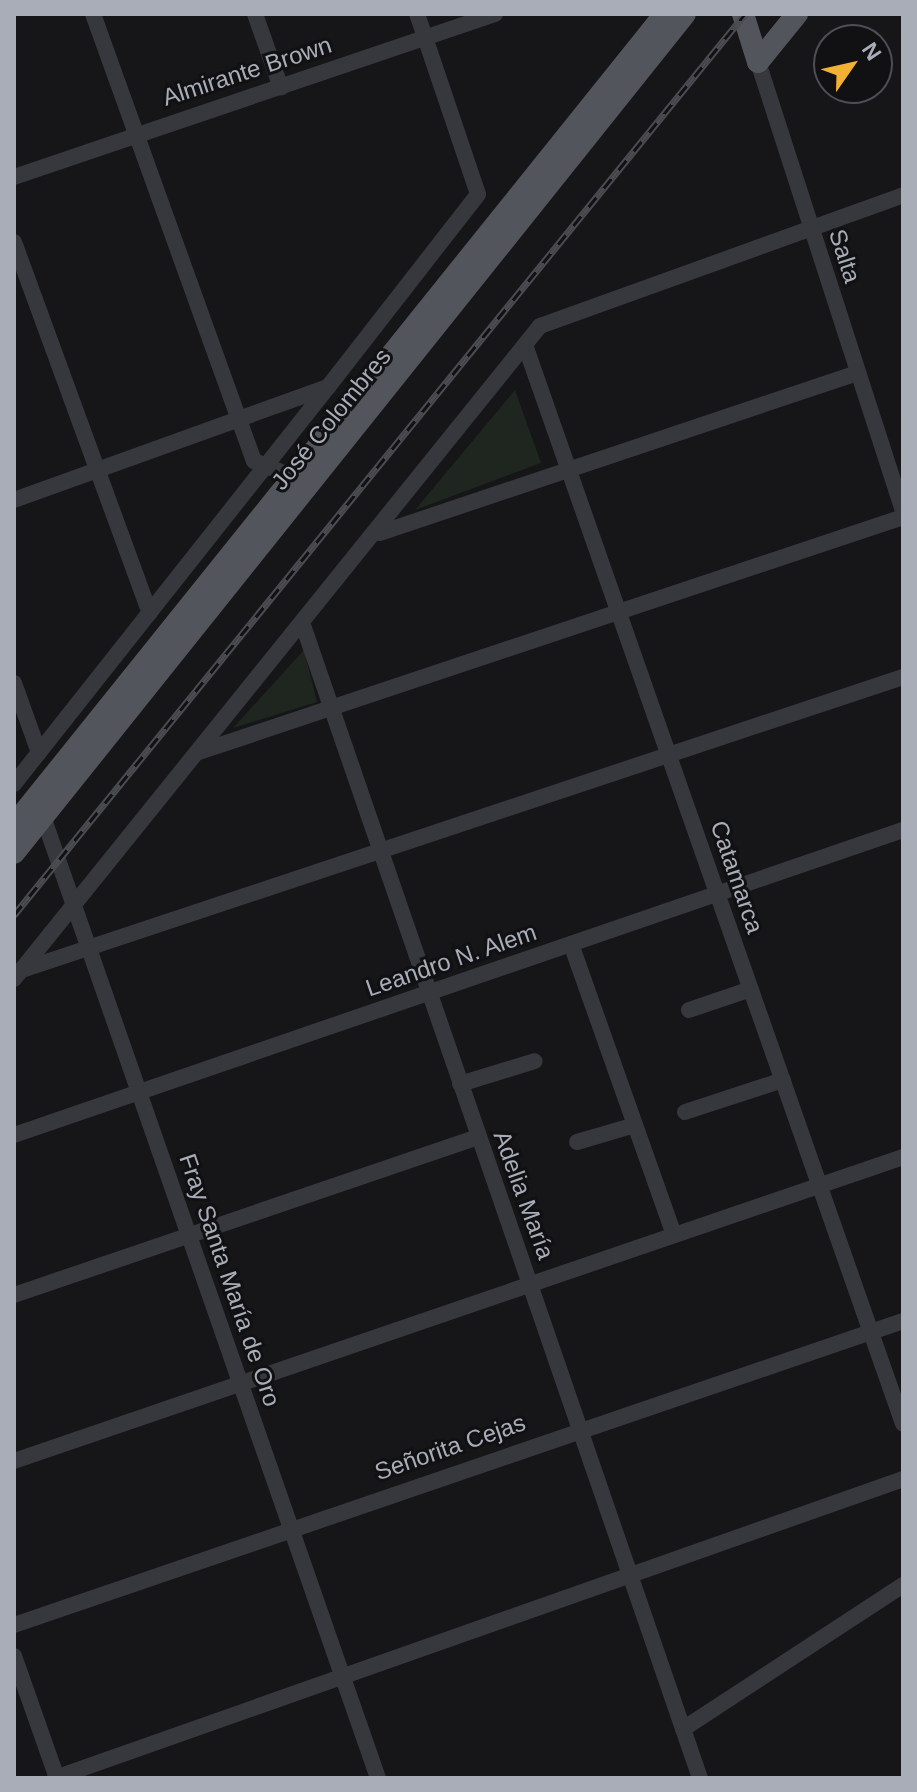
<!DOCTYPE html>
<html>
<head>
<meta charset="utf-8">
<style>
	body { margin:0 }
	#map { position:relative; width:917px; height:1792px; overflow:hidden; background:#161618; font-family:Arial,sans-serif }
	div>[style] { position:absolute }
	.green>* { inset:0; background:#1e261f }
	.minor>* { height:16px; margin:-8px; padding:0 8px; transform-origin:8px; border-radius:8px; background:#37383d }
	.major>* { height:22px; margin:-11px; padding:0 11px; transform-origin:11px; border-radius:11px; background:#53555c }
	.rail>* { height:7px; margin-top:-3.5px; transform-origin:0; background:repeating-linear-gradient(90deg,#111113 0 12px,#4a4c52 0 24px); box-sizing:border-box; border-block:2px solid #4a4c52 }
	span { translate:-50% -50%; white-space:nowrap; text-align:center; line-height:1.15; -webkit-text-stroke:6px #111113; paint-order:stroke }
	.street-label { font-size:24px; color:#a8adb8 }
	.frame { position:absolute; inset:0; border:16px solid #a8adb8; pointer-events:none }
	.north { position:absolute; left:813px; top:24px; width:80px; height:80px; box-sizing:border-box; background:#111113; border:2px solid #4d4f55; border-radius:50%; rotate:56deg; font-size:22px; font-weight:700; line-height:32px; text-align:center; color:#a8adb8 }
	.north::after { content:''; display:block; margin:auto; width:28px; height:36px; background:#f2b134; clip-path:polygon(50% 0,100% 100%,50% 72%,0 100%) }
</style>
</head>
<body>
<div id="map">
	<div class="green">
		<div style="clip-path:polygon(515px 390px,541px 463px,415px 510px)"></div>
		<div style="clip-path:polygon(304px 650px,317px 702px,233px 728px)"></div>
	</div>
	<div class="minor">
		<div style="left:93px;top:14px;width:475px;rotate:70.2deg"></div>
		<div style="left:254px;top:461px;width:51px;rotate:22deg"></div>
		<div style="left:255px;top:14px;width:78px;rotate:70.6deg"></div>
		<div style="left:758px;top:62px;width:473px;rotate:72.1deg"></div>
		<div style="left:14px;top:177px;width:508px;rotate:-18.72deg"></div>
		<div style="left:14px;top:242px;width:395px;rotate:69.9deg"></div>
		<div style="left:525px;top:345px;width:1143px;rotate:70.69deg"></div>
		<div style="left:14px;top:500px;width:334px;rotate:-19.8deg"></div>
		<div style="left:328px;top:387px;width:244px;rotate:-52.1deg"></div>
		<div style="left:478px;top:194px;width:190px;rotate:-108.7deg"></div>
		<div style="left:380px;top:533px;width:503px;rotate:-18.54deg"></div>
		<div style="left:304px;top:628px;width:1216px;rotate:71deg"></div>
		<div style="left:14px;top:683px;width:74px;rotate:70.3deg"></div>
		<div style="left:199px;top:752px;width:742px;rotate:-18.46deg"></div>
		<div style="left:14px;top:784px;width:506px;rotate:-51.66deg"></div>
		<div style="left:40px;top:808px;width:1027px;rotate:70.79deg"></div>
		<div style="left:571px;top:944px;width:309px;rotate:70.5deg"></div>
		<div style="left:22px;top:970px;width:928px;rotate:-18.4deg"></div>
		<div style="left:14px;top:979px;width:839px;rotate:-51.15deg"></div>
		<div style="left:540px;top:326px;width:386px;rotate:-19.8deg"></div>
		<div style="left:689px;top:1010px;width:65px;rotate:-18.7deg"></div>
		<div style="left:460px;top:1084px;width:78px;rotate:-17deg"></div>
		<div style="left:685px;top:1112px;width:103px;rotate:-18.1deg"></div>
		<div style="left:14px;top:1135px;width:940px;rotate:-18.94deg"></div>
		<div style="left:577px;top:1142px;width:60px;rotate:-16.3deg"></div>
		<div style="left:14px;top:1295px;width:489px;rotate:-18.8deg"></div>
		<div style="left:14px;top:1461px;width:940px;rotate:-18.88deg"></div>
		<div style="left:14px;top:1625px;width:940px;rotate:-18.88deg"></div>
		<div style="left:14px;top:1656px;width:129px;rotate:70.6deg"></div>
		<div style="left:683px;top:1729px;width:263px;rotate:-33.2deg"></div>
		<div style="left:55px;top:1778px;width:899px;rotate:-19.42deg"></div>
	</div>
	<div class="major">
		<div style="left:743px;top:14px;width:50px;rotate:72.6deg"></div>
		<div style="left:758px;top:62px;width:62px;rotate:-50.9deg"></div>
		<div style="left:14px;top:825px;width:1040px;rotate:-51.25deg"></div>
		<div style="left:14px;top:853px;width:1074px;rotate:-51.35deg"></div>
	</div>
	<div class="rail">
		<div style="left:14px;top:915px;width:1160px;rotate:-50.95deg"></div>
	</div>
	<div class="street-label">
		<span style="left:247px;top:71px;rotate:-18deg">Almirante Brown</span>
		<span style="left:845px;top:256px;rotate:72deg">Salta</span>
		<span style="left:331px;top:419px;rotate:-51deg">José Colombres</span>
		<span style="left:737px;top:877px;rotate:71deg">Catamarca</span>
		<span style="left:451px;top:960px;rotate:-19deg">Leandro N. Alem</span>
		<span style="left:524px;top:1195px;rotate:70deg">Adelia María</span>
		<span style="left:230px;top:1280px;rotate:71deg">Fray Santa María de Oro</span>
		<span style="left:450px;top:1447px;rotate:-19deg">Señorita Cejas</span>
	</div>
	<div class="frame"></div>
	<div class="north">N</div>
</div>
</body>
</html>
